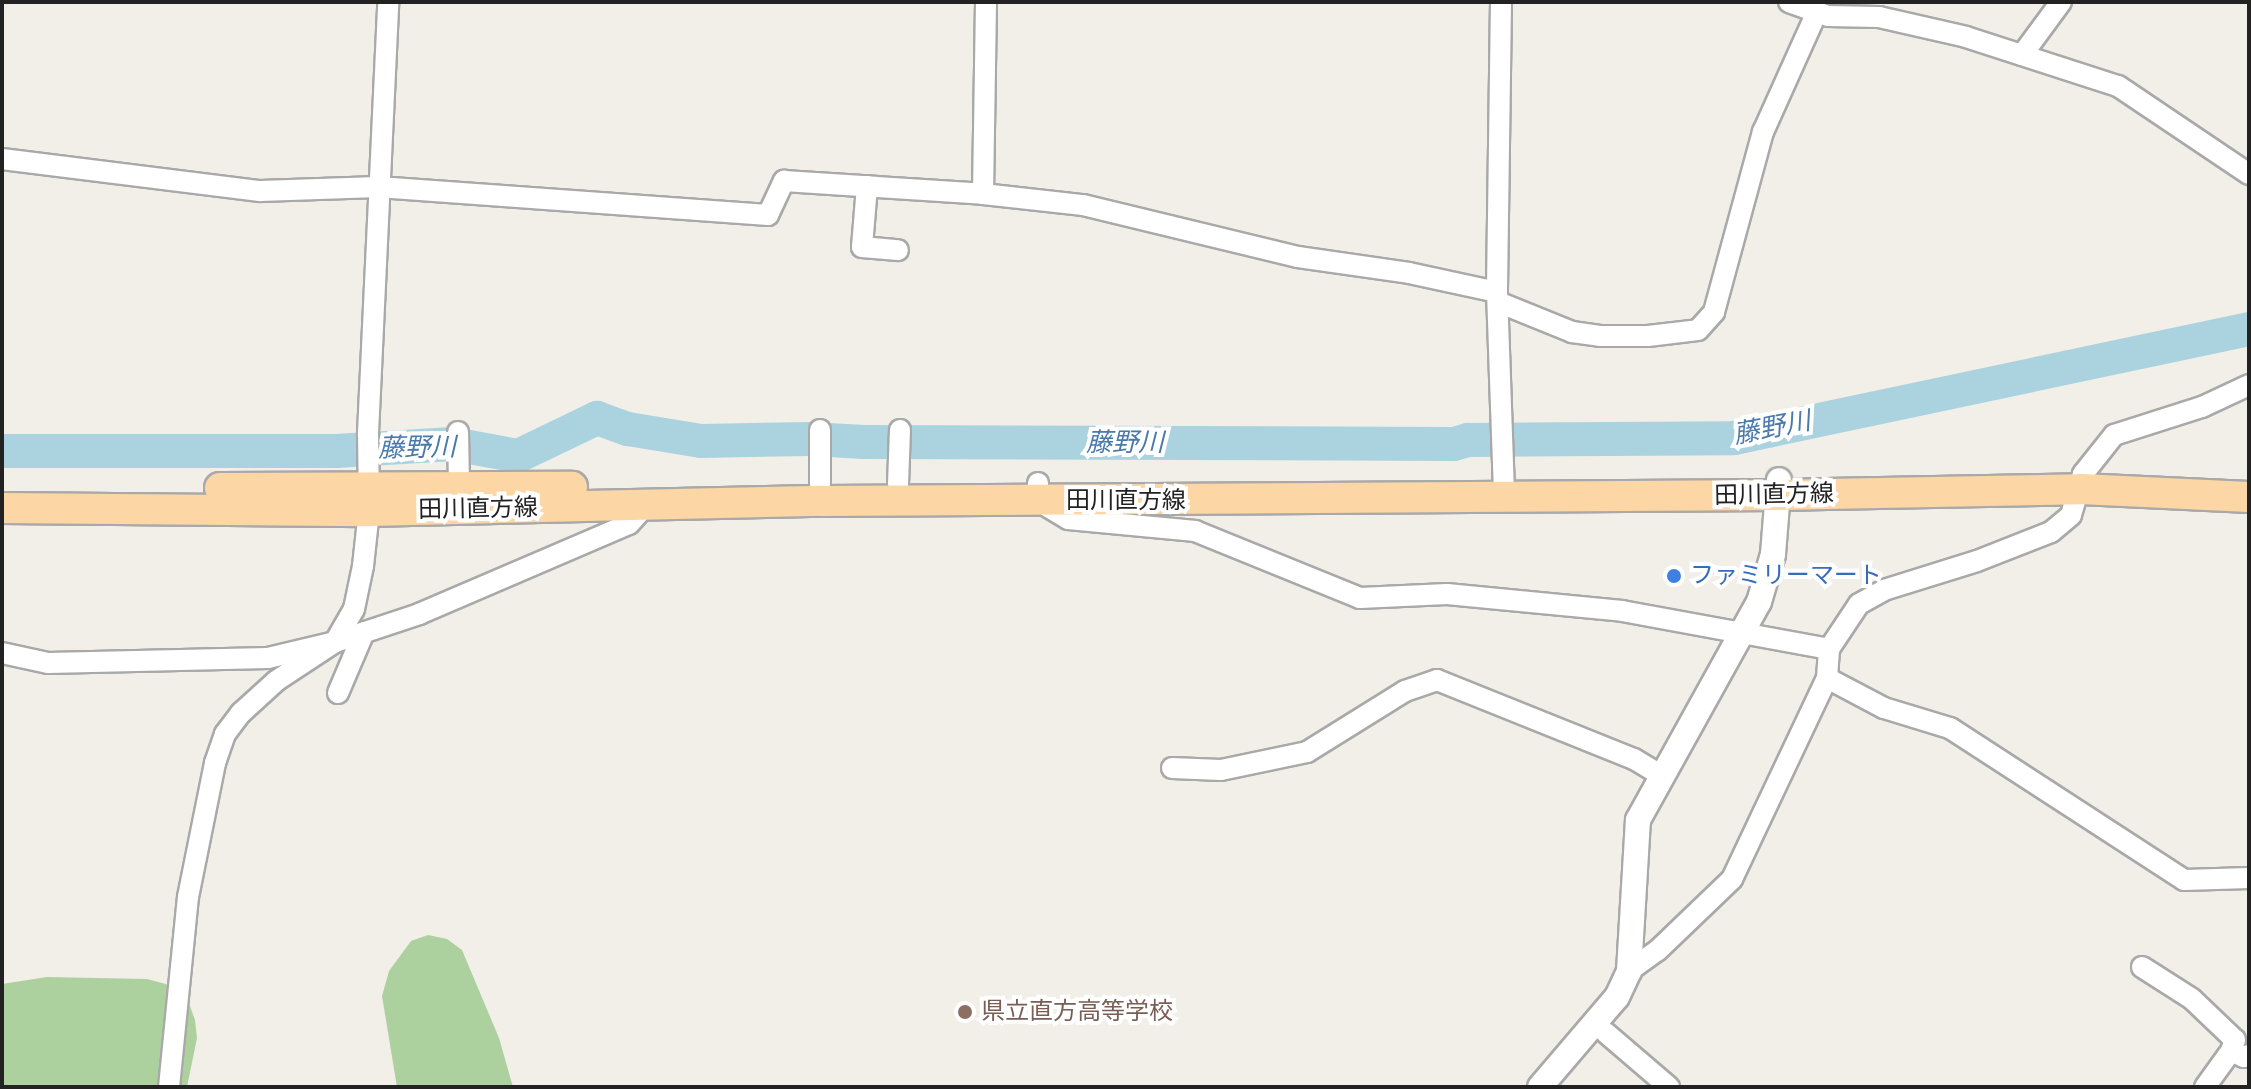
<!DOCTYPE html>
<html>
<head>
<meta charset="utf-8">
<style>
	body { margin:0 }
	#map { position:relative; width:2251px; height:1089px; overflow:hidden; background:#f2efe9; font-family:"Nunito Sans","Noto Sans JP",sans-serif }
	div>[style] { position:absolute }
	.forest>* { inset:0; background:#add19e }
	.river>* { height:34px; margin:-17px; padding:0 17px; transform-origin:17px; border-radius:17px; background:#aad3df }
	.roads { filter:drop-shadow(2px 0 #a9a9a9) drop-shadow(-2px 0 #a9a9a9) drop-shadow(0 2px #a9a9a9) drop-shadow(0 -2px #a9a9a9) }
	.minor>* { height:20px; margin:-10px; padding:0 10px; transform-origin:10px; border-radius:10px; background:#fff }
	.tertiary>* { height:24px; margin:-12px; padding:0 12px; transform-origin:12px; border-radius:12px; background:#fff }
	.primary>* { height:30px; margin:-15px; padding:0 15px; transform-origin:15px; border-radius:15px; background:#fcd6a4 }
	.dots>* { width:22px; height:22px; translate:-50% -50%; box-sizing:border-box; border:4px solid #fff; border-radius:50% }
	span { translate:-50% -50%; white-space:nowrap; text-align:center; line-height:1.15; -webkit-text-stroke:8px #fff; paint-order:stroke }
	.street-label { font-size:24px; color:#222 }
	.shop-label { font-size:24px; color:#366cbe }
	.left { translate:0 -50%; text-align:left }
	.education-label { font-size:24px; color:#785e54 }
	.water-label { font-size:26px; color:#4a7aab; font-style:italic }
	.frame { position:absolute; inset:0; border:4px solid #222; pointer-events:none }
</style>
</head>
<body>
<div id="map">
	<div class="forest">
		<div style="clip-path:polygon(428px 935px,447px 939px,462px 950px,499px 1038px,513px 1087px,397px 1087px,382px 996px,389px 971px,411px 941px)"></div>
		<div style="clip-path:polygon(47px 977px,147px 979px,166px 984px,190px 1006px,195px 1020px,197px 1038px,187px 1087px,2px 1087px,2px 984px)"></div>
	</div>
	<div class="river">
		<div style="left:2px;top:451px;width:334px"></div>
		<div style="left:336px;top:451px;width:117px;rotate:-3.4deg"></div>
		<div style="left:453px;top:444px;width:66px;rotate:10.5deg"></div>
		<div style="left:518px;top:456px;width:88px;rotate:-25.7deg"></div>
		<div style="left:597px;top:418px;width:33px;rotate:20deg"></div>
		<div style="left:628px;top:429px;width:74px;rotate:9.3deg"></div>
		<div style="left:701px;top:441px;width:109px;rotate:-1.1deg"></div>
		<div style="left:810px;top:439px;width:54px;rotate:3.2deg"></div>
		<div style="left:864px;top:442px;width:590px;rotate:0.19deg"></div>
		<div style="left:1454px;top:444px;width:15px;rotate:-16deg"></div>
		<div style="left:1468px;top:440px;width:266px;rotate:-0.4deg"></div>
		<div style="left:1734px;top:438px;width:526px;rotate:-11.95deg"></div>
	</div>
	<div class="roads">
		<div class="minor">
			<div style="left:1501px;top:2px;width:290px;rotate:90.8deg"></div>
			<div style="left:1497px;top:292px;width:204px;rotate:88deg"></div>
			<div style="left:1789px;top:2px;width:41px;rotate:19.7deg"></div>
			<div style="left:1828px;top:16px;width:51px;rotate:1.1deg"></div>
			<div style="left:1879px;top:17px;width:89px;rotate:12.9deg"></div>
			<div style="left:1966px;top:37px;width:160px;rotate:17.9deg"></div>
			<div style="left:2118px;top:86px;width:158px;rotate:33.9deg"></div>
			<div style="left:2022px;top:55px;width:66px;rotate:-53.7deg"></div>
			<div style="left:2px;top:159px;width:260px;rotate:7.1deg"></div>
			<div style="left:260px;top:191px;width:118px;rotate:-1.9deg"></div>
			<div style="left:378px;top:187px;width:391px;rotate:4.1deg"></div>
			<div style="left:768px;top:215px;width:38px;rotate:-65deg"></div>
			<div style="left:784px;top:181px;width:199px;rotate:3.7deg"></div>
			<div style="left:983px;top:194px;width:101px;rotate:6.3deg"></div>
			<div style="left:1083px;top:205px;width:221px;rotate:13.6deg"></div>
			<div style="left:1298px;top:257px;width:112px;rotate:8.2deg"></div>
			<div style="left:1409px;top:273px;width:90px;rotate:12.2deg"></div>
			<div style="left:867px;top:186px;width:61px;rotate:94.7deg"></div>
			<div style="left:862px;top:247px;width:36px;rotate:5deg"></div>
			<div style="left:983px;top:194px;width:192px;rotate:-89.1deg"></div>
			<div style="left:1498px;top:302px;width:80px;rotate:22.1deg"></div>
			<div style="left:1572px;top:332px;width:28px;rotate:8deg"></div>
			<div style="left:1600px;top:336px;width:48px"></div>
			<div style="left:1648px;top:336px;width:50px;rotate:-6.8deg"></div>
			<div style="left:1698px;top:330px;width:24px;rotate:-48deg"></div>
			<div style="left:1714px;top:312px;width:187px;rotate:-74.8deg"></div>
			<div style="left:1763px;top:132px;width:132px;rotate:-65.8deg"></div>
			<div style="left:458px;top:432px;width:53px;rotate:88.9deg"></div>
			<div style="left:1038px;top:483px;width:18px;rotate:90deg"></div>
			<div style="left:1038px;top:501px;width:35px;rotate:31deg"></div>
			<div style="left:1068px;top:519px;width:128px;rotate:5.4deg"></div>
			<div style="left:1195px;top:531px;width:178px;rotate:22.1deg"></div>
			<div style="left:1360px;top:598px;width:87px;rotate:-2.6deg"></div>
			<div style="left:1447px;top:594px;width:176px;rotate:5.5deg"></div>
			<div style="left:1622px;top:611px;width:210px;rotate:10.4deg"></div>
			<div style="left:820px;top:484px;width:54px;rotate:-90deg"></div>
			<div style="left:898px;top:484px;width:54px;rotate:-87.9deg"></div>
			<div style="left:2px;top:653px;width:47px;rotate:12.3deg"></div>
			<div style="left:48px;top:663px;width:220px;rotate:-1.3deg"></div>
			<div style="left:268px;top:658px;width:69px;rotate:-13.4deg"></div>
			<div style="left:335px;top:642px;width:89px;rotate:-18.4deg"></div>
			<div style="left:419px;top:614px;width:228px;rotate:-23.2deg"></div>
			<div style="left:629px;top:524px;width:24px;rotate:-48deg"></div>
			<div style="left:1827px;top:678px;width:64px;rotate:27.8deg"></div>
			<div style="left:1884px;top:708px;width:69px;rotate:16.9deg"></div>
			<div style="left:1950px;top:728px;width:279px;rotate:33deg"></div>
			<div style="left:2184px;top:880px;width:65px;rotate:-1.8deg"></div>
			<div style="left:338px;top:693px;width:66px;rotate:-66.9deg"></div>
			<div style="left:1172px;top:768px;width:49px;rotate:2.3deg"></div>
			<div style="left:1221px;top:770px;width:88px;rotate:-11.8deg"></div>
			<div style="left:1307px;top:752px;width:115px;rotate:-31.9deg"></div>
			<div style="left:1405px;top:691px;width:34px;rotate:-19deg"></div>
			<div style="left:1437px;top:680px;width:212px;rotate:21.9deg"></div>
			<div style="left:1634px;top:759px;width:33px;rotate:31deg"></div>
			<div style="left:2142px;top:967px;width:59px;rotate:32.6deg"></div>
			<div style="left:2192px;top:999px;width:59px;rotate:43.6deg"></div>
			<div style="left:2235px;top:1040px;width:12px;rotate:110deg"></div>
			<div style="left:1629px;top:971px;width:34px;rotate:-36deg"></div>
			<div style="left:1657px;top:951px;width:104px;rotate:-43.8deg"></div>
			<div style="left:1732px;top:879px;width:222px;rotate:-64.7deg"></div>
			<div style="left:1827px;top:678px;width:29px;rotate:-86deg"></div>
			<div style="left:1829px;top:649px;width:54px;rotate:-56.3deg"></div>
			<div style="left:1859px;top:604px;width:29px;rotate:-29deg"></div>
			<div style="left:1884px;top:590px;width:97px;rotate:-17.3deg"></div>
			<div style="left:1977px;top:561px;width:79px;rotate:-21.4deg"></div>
			<div style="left:2051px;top:532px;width:26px;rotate:-40deg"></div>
			<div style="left:2071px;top:515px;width:43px;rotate:-73.7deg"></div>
			<div style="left:2083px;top:474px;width:50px;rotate:-51.5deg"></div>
			<div style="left:2114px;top:435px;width:92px;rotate:-17.7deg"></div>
			<div style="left:2202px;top:407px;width:52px;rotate:-25.1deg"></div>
			<div style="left:1606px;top:1033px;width:83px;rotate:40.6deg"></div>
			<div style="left:169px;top:1087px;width:191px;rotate:-84.3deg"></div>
			<div style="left:188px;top:897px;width:137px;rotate:-78.6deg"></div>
			<div style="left:215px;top:763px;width:31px;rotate:-71deg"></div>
			<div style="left:225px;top:734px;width:26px;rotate:-53deg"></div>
			<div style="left:241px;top:713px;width:47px;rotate:-42.4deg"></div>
			<div style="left:276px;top:681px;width:71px;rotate:-33.5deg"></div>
			<div style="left:335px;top:642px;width:38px;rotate:-60deg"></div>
			<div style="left:354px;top:609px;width:44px;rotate:-78.2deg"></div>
			<div style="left:363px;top:566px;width:55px;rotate:-83.8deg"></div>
			<div style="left:369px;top:511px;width:78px;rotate:-90.7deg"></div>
			<div style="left:368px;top:433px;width:431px;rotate:-87.3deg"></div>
			<div style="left:2205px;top:1087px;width:44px;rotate:-54.2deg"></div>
			<div style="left:2231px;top:1051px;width:14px;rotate:25deg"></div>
			<div style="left:2244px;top:1057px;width:5px;rotate:-22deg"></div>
		</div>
		<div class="tertiary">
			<div style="left:1540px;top:1087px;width:118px;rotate:-49.5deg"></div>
			<div style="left:1617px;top:997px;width:29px;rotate:-65deg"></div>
			<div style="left:1629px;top:971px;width:151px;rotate:-86.6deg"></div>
			<div style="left:1638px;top:820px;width:249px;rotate:-61deg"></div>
			<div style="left:1759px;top:602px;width:50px;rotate:-73.7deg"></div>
			<div style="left:1773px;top:554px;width:74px;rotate:-85.4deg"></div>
		</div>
		<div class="primary">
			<div style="left:220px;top:488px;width:352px;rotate:-0.2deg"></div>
			<div style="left:2px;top:508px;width:367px;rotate:0.5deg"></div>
			<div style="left:369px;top:511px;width:453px;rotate:-1.3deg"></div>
			<div style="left:822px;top:501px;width:957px;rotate:-0.36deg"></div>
			<div style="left:1779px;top:495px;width:302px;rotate:-1.1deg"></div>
			<div style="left:2081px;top:489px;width:168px;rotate:2.7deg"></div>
		</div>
	</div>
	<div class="dots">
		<div style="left:1674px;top:576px;background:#3f7fe0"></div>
		<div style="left:965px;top:1012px;background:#8d6e63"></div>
	</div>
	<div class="street-label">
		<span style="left:1774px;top:495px;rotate:-1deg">田川直方線</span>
		<span style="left:1126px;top:501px">田川直方線</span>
		<span style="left:478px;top:509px;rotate:-1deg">田川直方線</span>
	</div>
	<div class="shop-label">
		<span class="left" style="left:1690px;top:576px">ファミリーマート</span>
	</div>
	<div class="education-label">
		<span class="left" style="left:981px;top:1012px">県立直方高等学校</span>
	</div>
	<div class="water-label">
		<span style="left:1772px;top:428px;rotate:-11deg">藤野川</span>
		<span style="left:1125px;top:443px">藤野川</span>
		<span style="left:417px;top:448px;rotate:-1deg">藤野川</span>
	</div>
	<div class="frame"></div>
</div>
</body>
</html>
